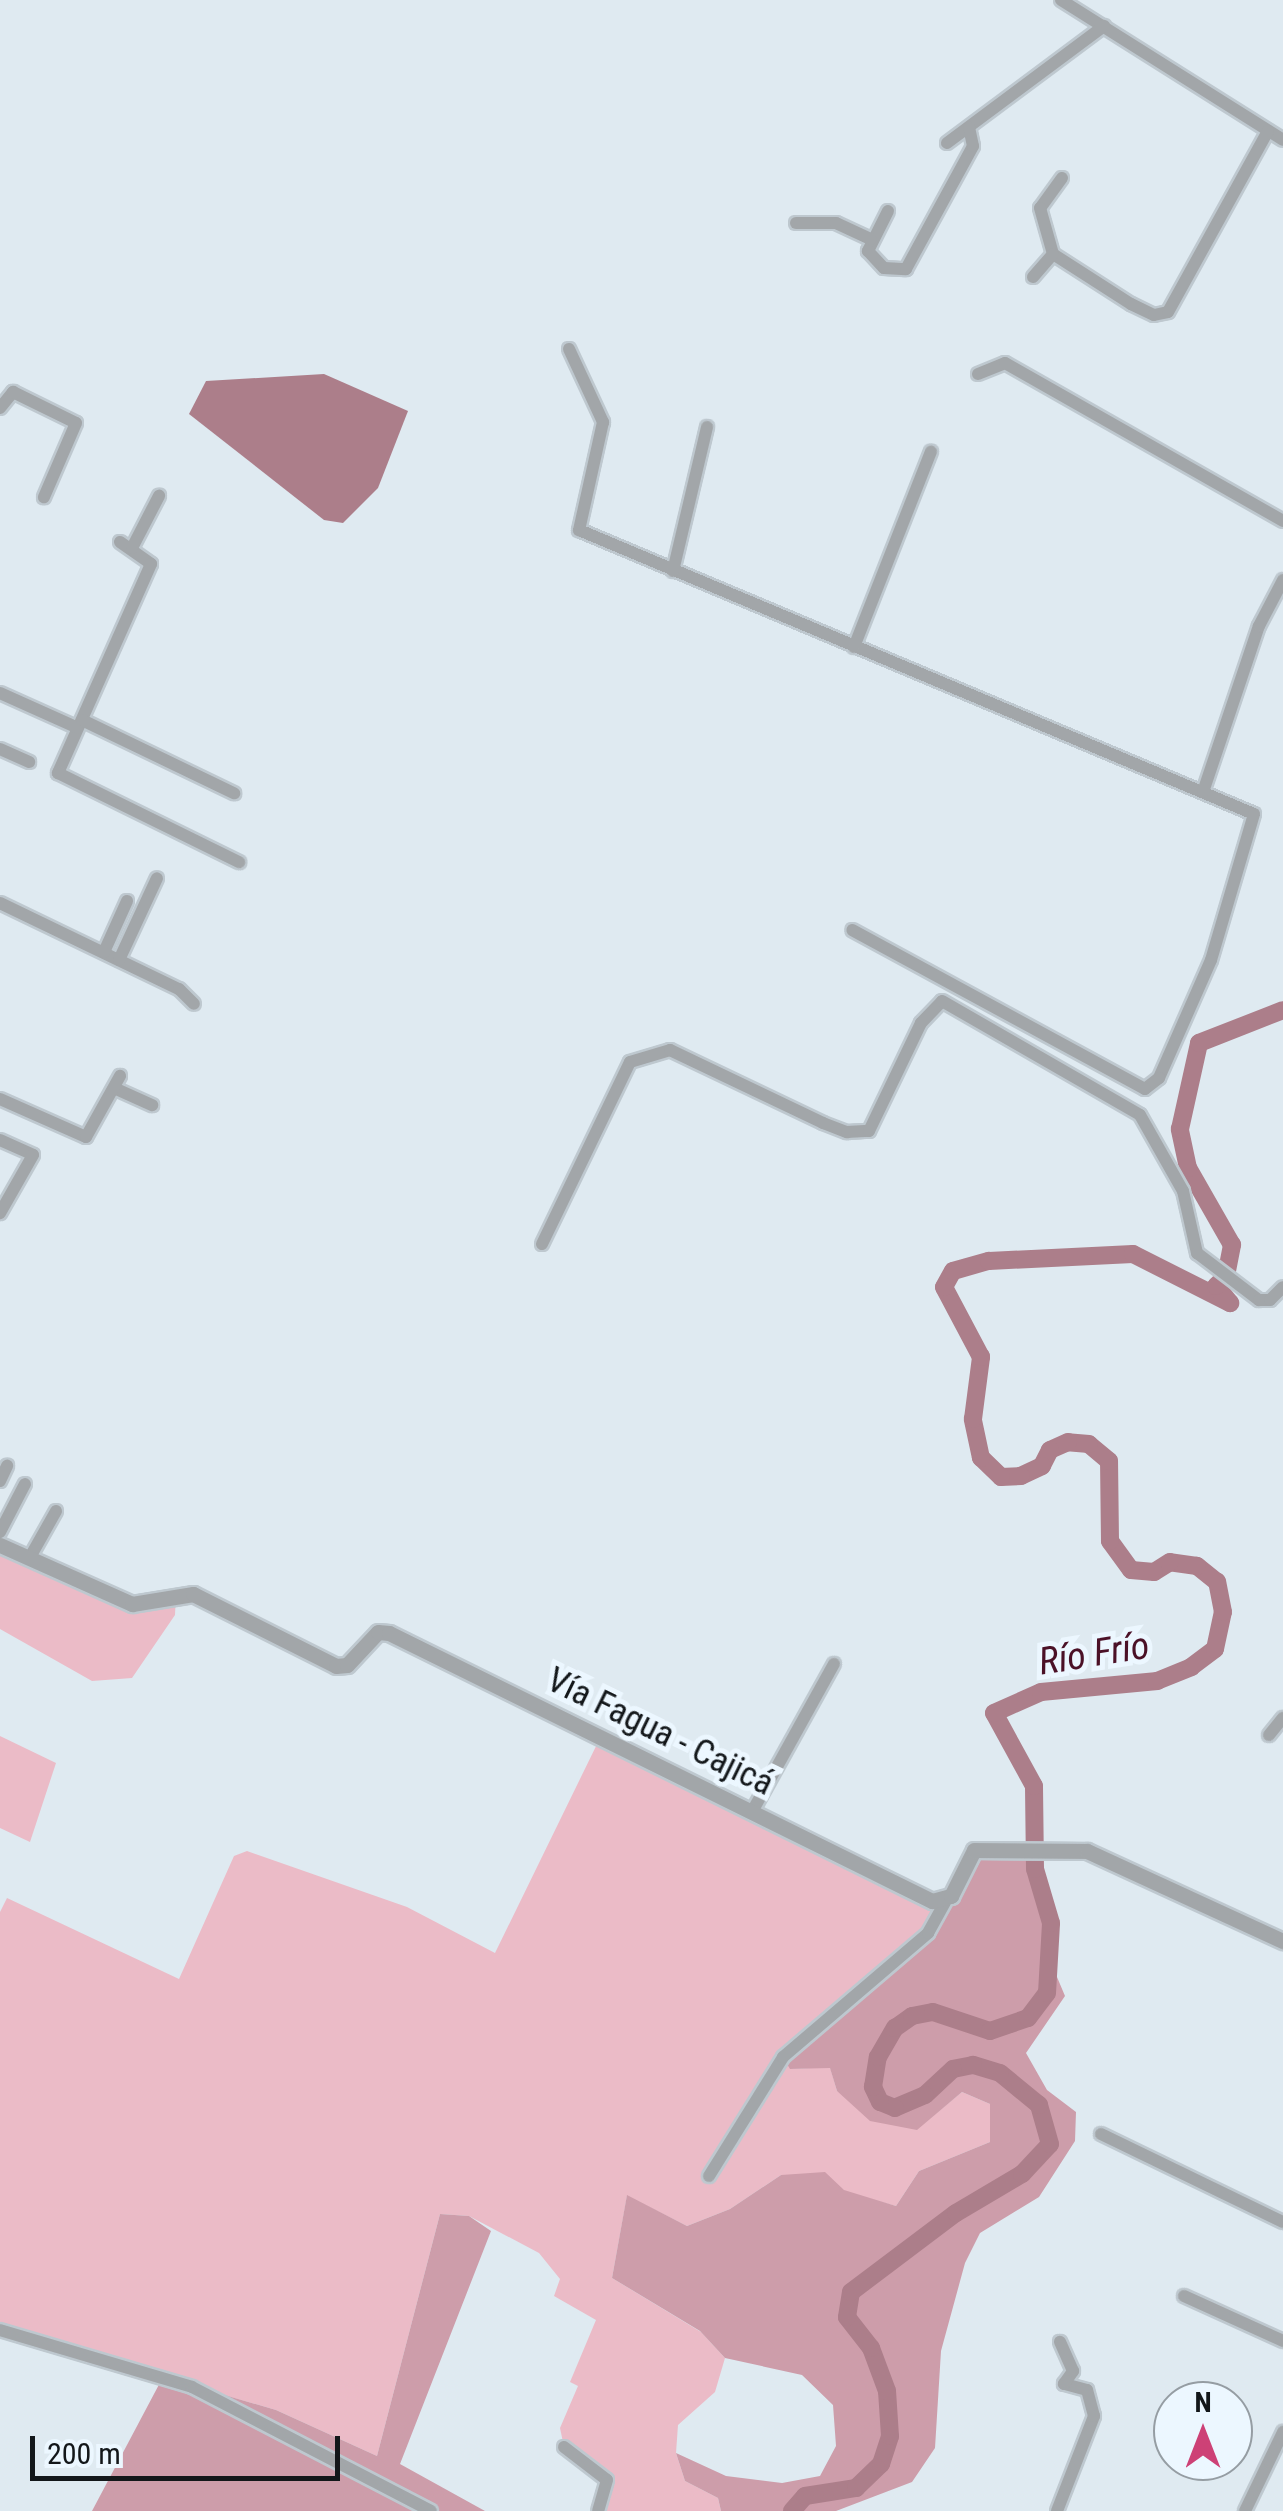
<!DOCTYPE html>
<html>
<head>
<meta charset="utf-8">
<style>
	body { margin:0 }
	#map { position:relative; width:1283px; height:2511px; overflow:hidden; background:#dfeaf1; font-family:"Roboto Condensed",sans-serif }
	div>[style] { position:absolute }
	.green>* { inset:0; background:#ebbbc7 }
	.forest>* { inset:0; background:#cd9daa }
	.water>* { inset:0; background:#ac7e8a }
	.river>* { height:18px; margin:-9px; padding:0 9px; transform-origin:9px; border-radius:9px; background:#ac7e8a }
	.roads { filter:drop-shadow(2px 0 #bec8cf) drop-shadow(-2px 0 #bec8cf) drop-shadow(0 2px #bec8cf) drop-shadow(0 -2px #bec8cf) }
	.minor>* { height:12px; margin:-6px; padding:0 6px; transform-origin:6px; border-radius:6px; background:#a2a6a9 }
	.tertiary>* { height:15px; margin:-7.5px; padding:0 7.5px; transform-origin:7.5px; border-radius:7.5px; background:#a2a6a9 }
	span { translate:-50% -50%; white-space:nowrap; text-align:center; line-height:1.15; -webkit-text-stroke:10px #ecf7ff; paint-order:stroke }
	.street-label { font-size:35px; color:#13171a }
	.water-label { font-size:38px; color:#4b1127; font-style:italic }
	.north { position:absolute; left:1153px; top:2381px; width:100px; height:100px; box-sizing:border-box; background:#ecf7ff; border:2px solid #959da3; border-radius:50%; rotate:0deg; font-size:28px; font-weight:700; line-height:40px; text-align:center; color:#13171a }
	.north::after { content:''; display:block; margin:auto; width:35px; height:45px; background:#cd4176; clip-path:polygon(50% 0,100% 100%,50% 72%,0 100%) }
	.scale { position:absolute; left:30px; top:2436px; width:310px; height:45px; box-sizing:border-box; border:5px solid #13171a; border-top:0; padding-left:12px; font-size:30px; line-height:35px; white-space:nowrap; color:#13171a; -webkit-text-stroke:8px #ecf7ff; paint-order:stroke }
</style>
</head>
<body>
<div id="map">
	<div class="green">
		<div style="clip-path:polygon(0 1545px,132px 1604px,176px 1593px,175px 1615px,132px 1678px,92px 1681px,0 1629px)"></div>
		<div style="clip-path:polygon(0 1736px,56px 1763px,30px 1842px,0 1828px)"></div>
		<div style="clip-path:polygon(601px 1736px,932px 1901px,940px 1914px,791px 2069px,830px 2067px,837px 2091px,917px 2129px,962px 2092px,990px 2104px,990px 2142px,919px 2171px,896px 2206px,781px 2175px,730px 2209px,687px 2226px,627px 2196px,612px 2278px,701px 2332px,725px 2358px,715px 2392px,678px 2425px,676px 2453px,685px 2481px,718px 2498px,721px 2511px,598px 2511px,607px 2480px,564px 2447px,560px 2428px,578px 2386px,570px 2382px,596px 2320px,554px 2296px,560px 2279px,539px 2253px,469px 2216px,440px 2214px,377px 2456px,276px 2410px,0 2330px,0 1912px,7px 1898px,179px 1979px,234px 1856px,247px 1851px,407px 1907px,495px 1953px)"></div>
	</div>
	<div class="forest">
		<div style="clip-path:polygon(967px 1856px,1036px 1858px,1051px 1923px,1049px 1958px,1065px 1996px,1026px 2053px,1047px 2090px,1076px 2112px,1075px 2141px,1039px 2197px,980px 2233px,965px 2263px,941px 2351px,935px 2448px,912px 2482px,836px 2511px,721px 2511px,718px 2498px,685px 2481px,676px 2453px,726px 2476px,782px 2483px,820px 2476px,836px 2446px,833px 2405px,802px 2375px,725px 2358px,700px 2331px,612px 2278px,627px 2195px,687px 2226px,730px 2209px,781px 2175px,825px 2172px,844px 2190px,896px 2206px,919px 2171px,990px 2142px,990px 2104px,962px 2092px,917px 2130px,870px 2121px,837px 2091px,830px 2068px,790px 2069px,783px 2057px,912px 1948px)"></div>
		<div style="clip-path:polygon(440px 2214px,469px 2216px,491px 2231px,400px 2464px,485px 2511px,92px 2511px,163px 2377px,276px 2410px,377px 2456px)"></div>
	</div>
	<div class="water">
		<div style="clip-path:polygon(324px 374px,408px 411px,378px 488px,343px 523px,324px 520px,189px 414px,206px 381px)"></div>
	</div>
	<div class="river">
		<div style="left:792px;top:2511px;width:20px;rotate:-49deg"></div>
		<div style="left:805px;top:2496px;width:52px;rotate:-8.9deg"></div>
		<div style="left:856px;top:2488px;width:35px;rotate:-44deg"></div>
		<div style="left:881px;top:2464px;width:29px;rotate:-72deg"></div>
		<div style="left:890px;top:2436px;width:45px;rotate:-93.8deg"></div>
		<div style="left:887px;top:2391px;width:46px;rotate:-110.4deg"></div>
		<div style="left:871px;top:2348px;width:39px;rotate:-128deg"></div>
		<div style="left:847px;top:2317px;width:25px;rotate:-81deg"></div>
		<div style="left:851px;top:2292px;width:131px;rotate:-37deg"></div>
		<div style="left:956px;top:2213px;width:77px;rotate:-30.6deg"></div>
		<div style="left:1022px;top:2174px;width:41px;rotate:-47deg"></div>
		<div style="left:1050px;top:2144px;width:41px;rotate:-105.8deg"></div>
		<div style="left:1039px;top:2105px;width:50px;rotate:-140.6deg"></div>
		<div style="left:1000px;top:2073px;width:28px;rotate:-163deg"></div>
		<div style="left:973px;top:2065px;width:20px;rotate:169deg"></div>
		<div style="left:953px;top:2069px;width:38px;rotate:137deg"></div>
		<div style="left:925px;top:2095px;width:33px;rotate:157deg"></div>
		<div style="left:895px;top:2108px;width:16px;rotate:-158deg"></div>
		<div style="left:880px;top:2102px;width:17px;rotate:-115deg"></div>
		<div style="left:873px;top:2087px;width:30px;rotate:-81deg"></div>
		<div style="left:878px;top:2057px;width:34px;rotate:-60deg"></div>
		<div style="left:895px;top:2028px;width:21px;rotate:-35deg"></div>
		<div style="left:912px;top:2016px;width:21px;rotate:-11deg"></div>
		<div style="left:933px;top:2012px;width:60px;rotate:18.4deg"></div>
		<div style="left:990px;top:2031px;width:40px;rotate:-18.9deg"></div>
		<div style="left:1028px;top:2018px;width:31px;rotate:-53deg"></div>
		<div style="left:1047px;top:1993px;width:70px;rotate:-86.7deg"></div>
		<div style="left:1051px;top:1923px;width:56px;rotate:-106.5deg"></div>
		<div style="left:1035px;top:1869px;width:83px;rotate:-90.7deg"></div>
		<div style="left:1034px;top:1786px;width:83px;rotate:-118.7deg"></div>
		<div style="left:994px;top:1713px;width:51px;rotate:-24.1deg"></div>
		<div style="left:1041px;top:1692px;width:117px;rotate:-5.4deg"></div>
		<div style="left:1157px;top:1681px;width:37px;rotate:-22deg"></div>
		<div style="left:1191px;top:1667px;width:30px;rotate:-37deg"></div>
		<div style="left:1215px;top:1649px;width:38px;rotate:-78deg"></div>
		<div style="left:1223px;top:1612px;width:31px;rotate:-101deg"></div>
		<div style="left:1217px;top:1582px;width:26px;rotate:-141deg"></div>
		<div style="left:1197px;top:1566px;width:27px;rotate:-172deg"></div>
		<div style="left:1170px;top:1562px;width:19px;rotate:148deg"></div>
		<div style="left:1154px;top:1572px;width:23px;rotate:-175deg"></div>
		<div style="left:1131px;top:1570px;width:36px;rotate:-126deg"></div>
		<div style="left:1110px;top:1541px;width:80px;rotate:-90.7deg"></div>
		<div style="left:1109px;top:1461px;width:26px;rotate:-140deg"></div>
		<div style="left:1089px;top:1444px;width:21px;rotate:-175deg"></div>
		<div style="left:1068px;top:1442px;width:20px;rotate:156deg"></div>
		<div style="left:1050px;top:1450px;width:18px;rotate:117deg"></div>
		<div style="left:1042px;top:1466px;width:23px;rotate:155deg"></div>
		<div style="left:1021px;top:1476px;width:20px;rotate:177deg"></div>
		<div style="left:1001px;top:1477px;width:28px;rotate:-136deg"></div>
		<div style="left:981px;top:1458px;width:40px;rotate:-102deg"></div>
		<div style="left:973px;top:1419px;width:63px;rotate:-82.6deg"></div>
		<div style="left:981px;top:1357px;width:79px;rotate:-117.9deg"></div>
		<div style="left:944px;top:1287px;width:18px;rotate:-61deg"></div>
		<div style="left:953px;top:1271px;width:37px;rotate:-16deg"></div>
		<div style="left:989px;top:1261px;width:144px;rotate:-2.8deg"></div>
		<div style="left:1133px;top:1254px;width:109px;rotate:26.8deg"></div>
		<div style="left:1230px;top:1303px;width:22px;rotate:-129deg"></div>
		<div style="left:1216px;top:1286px;width:14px;rotate:-45deg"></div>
		<div style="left:1226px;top:1276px;width:32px;rotate:-79deg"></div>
		<div style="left:1232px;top:1245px;width:89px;rotate:-119.7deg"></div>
		<div style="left:1188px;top:1168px;width:40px;rotate:-102deg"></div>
		<div style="left:1180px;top:1129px;width:88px;rotate:-77.5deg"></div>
		<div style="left:1199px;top:1043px;width:90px;rotate:-21.4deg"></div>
	</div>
	<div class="roads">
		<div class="minor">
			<div style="left:1061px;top:0;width:262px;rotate:32.2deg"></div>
			<div style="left:947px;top:143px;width:196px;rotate:-36.7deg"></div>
			<div style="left:1062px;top:178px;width:37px;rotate:126deg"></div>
			<div style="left:1040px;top:208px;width:48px;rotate:74.2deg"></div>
			<div style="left:1053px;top:254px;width:93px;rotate:32.7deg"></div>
			<div style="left:1131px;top:304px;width:25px;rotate:26deg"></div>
			<div style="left:1154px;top:315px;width:14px;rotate:-12deg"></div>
			<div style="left:1168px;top:312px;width:207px;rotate:-61.1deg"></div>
			<div style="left:888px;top:211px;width:45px;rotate:116.6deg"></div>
			<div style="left:868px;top:251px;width:23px;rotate:47deg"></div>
			<div style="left:884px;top:268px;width:22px;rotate:3deg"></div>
			<div style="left:906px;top:269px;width:140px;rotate:-61.4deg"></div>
			<div style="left:973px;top:146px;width:19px;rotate:-102deg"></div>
			<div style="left:796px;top:223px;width:40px"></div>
			<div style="left:836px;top:223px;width:38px;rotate:25deg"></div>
			<div style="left:1033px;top:277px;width:30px;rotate:-49deg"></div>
			<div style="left:569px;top:349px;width:81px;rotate:65deg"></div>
			<div style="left:603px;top:422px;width:111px;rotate:102.5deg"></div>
			<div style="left:579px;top:530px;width:732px;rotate:22.82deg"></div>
			<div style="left:1254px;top:814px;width:152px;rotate:106.4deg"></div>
			<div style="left:1211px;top:960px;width:129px;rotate:113.8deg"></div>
			<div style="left:1159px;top:1078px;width:18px;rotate:142deg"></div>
			<div style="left:1145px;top:1089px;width:333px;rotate:-151.5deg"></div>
			<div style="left:978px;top:374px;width:29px;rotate:-22deg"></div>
			<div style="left:1005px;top:363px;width:320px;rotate:29.6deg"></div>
			<div style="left:0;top:408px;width:21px;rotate:-51deg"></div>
			<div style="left:13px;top:392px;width:70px;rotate:26.2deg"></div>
			<div style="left:76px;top:423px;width:81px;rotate:113.4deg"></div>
			<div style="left:120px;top:542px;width:38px;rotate:35deg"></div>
			<div style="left:151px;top:564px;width:229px;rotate:114deg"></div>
			<div style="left:58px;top:773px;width:202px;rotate:26.2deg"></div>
			<div style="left:132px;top:548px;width:59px;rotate:-62.6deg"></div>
			<div style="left:673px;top:571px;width:148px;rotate:-76.7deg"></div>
			<div style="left:854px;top:647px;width:210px;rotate:-68.5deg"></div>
			<div style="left:0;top:693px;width:85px;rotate:24.2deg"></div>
			<div style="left:82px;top:720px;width:169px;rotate:25.7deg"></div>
			<div style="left:0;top:749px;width:32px;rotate:24deg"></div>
			<div style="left:1203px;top:792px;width:175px;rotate:-71.4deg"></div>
			<div style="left:1259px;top:626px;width:52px;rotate:-62.4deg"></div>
			<div style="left:0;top:903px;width:199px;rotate:25.7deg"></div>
			<div style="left:179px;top:989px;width:21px;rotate:45deg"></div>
			<div style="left:104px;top:952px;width:56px;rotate:-65.7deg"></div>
			<div style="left:119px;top:960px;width:90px;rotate:-65.1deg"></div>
			<div style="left:114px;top:1088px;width:42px;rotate:24.1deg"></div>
			<div style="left:0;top:1099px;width:94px;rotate:23.8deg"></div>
			<div style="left:86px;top:1137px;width:70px;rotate:-60.9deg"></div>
			<div style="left:0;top:1140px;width:36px;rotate:24deg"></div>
			<div style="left:33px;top:1155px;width:67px;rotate:119.6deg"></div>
			<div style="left:542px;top:1244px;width:202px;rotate:-64.2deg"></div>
			<div style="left:630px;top:1062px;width:42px;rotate:-16.7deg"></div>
			<div style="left:670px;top:1050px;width:170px;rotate:25.5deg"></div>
			<div style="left:823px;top:1123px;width:26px;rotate:21deg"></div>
			<div style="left:847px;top:1132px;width:22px;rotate:-3deg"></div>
			<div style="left:869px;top:1131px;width:120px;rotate:-64.3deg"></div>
			<div style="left:921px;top:1023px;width:30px;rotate:-46deg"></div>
			<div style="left:942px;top:1001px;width:228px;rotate:29.9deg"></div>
			<div style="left:1140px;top:1115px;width:87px;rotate:60.5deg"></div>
			<div style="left:1183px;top:1191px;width:64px;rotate:77.3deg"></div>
			<div style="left:1197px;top:1253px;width:78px;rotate:37.2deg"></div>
			<div style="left:1259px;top:1300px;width:11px"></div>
			<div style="left:1270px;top:1300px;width:18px;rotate:-45deg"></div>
			<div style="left:0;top:1481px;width:17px;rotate:-65deg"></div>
			<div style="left:0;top:1532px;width:54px;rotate:-62.5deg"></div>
			<div style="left:29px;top:1559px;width:55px;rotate:-60.6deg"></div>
			<div style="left:1269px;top:1735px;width:22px;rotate:-51deg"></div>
			<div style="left:753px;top:1810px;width:167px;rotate:-61deg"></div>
			<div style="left:1101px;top:2134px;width:202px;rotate:25.8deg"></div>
			<div style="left:709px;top:2176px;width:140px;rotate:-58.1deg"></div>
			<div style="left:783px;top:2057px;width:191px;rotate:-40.5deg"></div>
			<div style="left:928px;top:1933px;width:35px;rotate:-61deg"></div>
			<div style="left:1184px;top:2296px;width:109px;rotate:24.4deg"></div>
			<div style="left:0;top:2330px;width:200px;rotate:16.5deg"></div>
			<div style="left:192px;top:2387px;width:269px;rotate:27.4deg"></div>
			<div style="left:564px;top:2447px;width:54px;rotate:37.5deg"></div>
			<div style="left:607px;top:2480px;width:32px;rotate:106deg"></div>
			<div style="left:1057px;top:2511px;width:102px;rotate:-68.7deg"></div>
			<div style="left:1094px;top:2416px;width:27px;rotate:-105deg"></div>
			<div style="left:1087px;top:2390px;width:24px;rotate:-165deg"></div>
			<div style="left:1064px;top:2384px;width:16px;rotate:-55deg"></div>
			<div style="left:1073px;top:2371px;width:32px;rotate:-114deg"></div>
			<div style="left:1245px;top:2511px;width:88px;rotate:-64.3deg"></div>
		</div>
		<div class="tertiary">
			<div style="left:0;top:1545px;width:145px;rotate:24.1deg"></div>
			<div style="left:132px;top:1604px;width:62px;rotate:-9.3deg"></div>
			<div style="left:193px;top:1594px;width:160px;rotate:26.7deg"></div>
			<div style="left:336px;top:1666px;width:11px;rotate:-5deg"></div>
			<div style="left:347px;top:1665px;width:45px;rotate:-46.8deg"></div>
			<div style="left:378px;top:1632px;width:11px;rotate:5deg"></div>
			<div style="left:389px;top:1633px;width:606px;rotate:26.27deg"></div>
			<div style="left:932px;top:1901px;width:20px;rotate:-15deg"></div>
			<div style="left:951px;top:1896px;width:51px;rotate:-63.4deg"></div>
			<div style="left:974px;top:1850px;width:113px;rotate:0.5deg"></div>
			<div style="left:1087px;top:1851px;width:216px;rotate:24.7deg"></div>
		</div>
	</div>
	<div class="street-label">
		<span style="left:660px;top:1732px;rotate:26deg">Vía Fagua - Cajicá</span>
	</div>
	<div class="water-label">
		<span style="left:1094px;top:1654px;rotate:-9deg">Río Frío</span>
	</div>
	<div class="north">N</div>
	<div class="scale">200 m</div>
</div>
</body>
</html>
